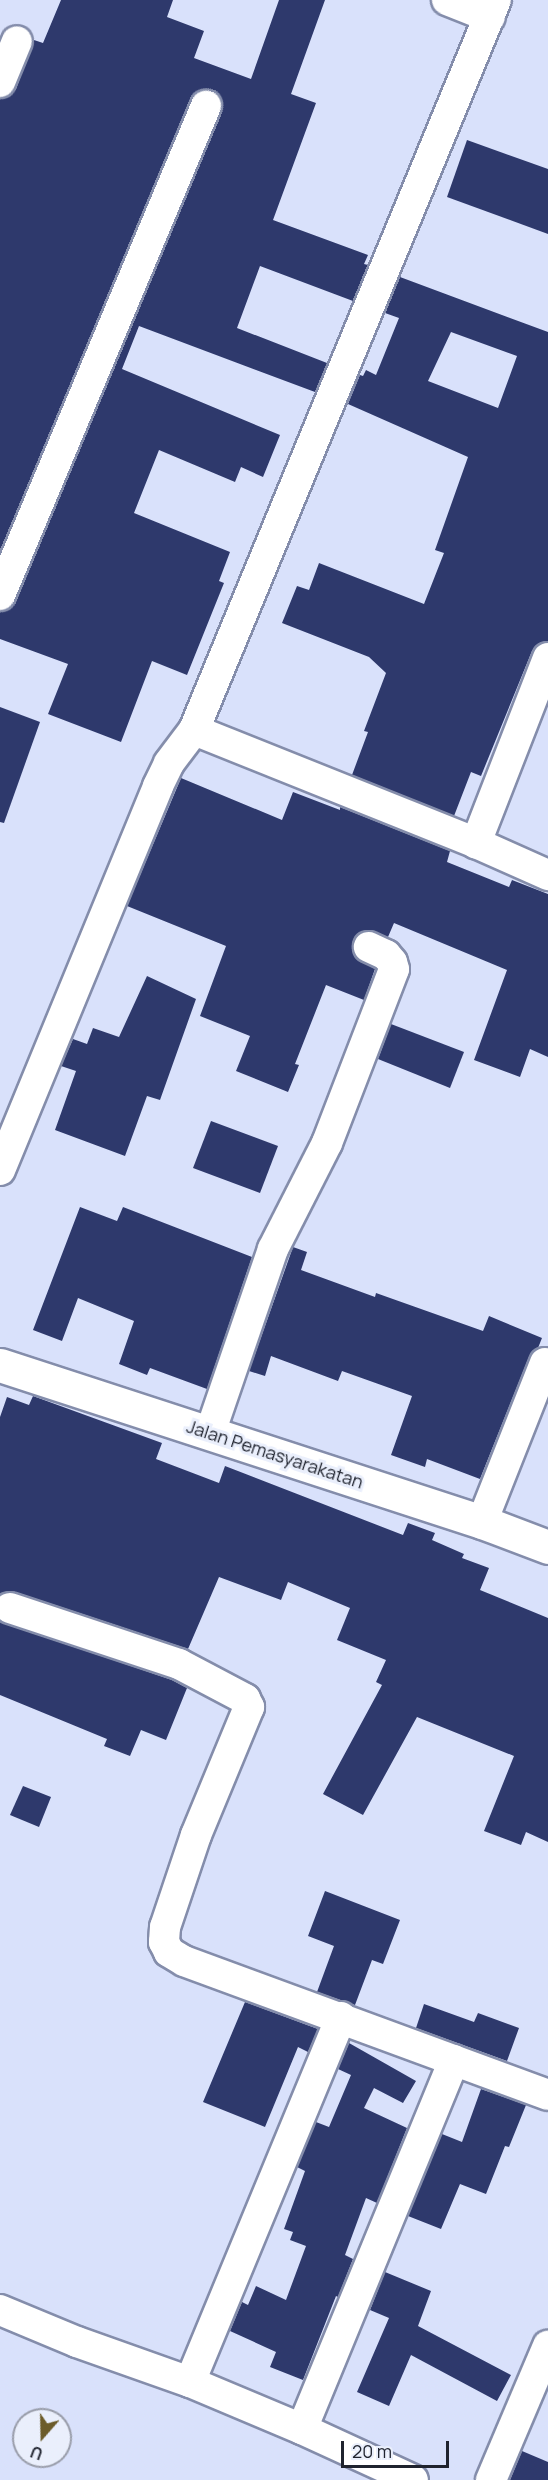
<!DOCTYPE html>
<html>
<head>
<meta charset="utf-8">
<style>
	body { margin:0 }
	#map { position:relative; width:548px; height:2480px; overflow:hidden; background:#d9e1fb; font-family:Manrope,sans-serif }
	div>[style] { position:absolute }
	.building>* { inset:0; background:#2e396c }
	.roads { filter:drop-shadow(2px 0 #848dab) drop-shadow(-2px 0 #848dab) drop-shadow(0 2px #848dab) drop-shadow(0 -2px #848dab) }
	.street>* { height:30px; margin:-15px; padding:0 15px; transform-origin:15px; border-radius:15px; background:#fff }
	.secondary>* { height:33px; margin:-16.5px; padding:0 16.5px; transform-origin:16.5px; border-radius:16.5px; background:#fff }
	span { translate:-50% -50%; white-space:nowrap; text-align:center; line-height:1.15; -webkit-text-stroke:6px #eaeffc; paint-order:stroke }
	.street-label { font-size:18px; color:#1f232e }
	.north { position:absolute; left:12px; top:2408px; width:60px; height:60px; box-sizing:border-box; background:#eaeffc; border:2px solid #999daa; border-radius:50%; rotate:200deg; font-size:16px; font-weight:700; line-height:24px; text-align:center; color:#1f232e }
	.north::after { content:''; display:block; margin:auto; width:21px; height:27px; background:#6c5c2a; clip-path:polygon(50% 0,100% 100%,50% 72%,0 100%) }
	.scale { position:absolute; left:341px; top:2441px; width:108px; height:27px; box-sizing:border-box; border:3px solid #1f232e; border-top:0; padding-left:8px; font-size:18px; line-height:21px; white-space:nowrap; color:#1f232e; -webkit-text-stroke:4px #eaeffc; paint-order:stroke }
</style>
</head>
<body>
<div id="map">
	<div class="building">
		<div style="clip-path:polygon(61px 0,173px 0,167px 17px,204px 31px,194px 58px,251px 79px,279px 0,325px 0,291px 94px,316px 103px,273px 220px,368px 255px,364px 264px,368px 265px,353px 301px,260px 266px,237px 328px,327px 363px,315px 392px,139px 326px,122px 369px,280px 435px,263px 477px,241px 467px,235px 482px,159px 450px,134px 513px,230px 552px,219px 581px,224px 583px,187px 675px,152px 661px,121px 742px,48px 714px,68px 664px,0 639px,0 612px,10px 609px,16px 602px,223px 104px,220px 96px,212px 90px,196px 92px,190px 99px,0 551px,0 99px,10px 96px,16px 89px,34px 40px,43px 43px)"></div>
		<div style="clip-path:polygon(467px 140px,548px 169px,548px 234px,447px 197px)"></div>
		<div style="clip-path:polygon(evenodd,400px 277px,548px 332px,548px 641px,538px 644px,532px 651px,481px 776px,471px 772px,454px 816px,352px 775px,368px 732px,364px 731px,386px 673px,369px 657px,282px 623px,297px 586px,309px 590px,319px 563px,424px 604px,444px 553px,435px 550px,468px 457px,348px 404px,360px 375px,363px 376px,366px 370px,376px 375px,399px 318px,385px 313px,400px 277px,451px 332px,517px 356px,498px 408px,428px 381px,451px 332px)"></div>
		<div style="clip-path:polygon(0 707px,40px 722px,4px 823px,0 822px)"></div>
		<div style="clip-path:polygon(181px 778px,282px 820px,293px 792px,340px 810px,340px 807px,450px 851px,447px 862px,509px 887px,512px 880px,548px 894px,548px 1057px,530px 1049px,520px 1077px,474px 1060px,507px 970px,394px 923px,388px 937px,368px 930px,360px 933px,354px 939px,352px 949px,355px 957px,375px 969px,364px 1000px,326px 985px,295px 1064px,299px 1065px,288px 1092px,236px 1071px,250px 1036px,200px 1016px,226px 946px,127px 906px)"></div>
		<div style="clip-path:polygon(147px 976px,196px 999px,160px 1100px,147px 1096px,125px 1156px,55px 1130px,76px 1071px,61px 1066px,73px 1039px,87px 1044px,93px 1028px,119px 1037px)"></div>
		<div style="clip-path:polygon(391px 1024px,464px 1052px,450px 1088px,378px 1059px)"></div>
		<div style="clip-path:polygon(211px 1121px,278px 1146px,260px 1193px,193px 1168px)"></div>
		<div style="clip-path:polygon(80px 1207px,117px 1221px,123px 1207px,252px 1257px,207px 1389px,150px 1368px,147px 1375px,119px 1364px,134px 1321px,78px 1298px,62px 1341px,33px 1330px)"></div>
		<div style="clip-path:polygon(293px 1247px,307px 1252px,301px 1270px,375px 1297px,376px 1293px,483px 1331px,489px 1316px,542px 1338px,538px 1348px,529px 1357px,480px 1479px,427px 1459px,425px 1467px,391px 1455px,412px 1396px,342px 1371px,338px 1381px,271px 1356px,265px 1376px,249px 1371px)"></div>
		<div style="clip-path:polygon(33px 1396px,162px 1443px,156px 1459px,219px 1483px,225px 1466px,403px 1535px,408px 1523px,435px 1533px,432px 1540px,464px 1554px,462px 1558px,489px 1568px,480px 1590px,548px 1618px,548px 1842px,526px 1832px,521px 1845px,484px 1831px,514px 1756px,417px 1717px,363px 1815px,323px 1794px,382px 1685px,376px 1682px,386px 1660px,337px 1640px,350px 1608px,288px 1582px,281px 1600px,219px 1577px,188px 1649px,15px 1592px,0 1594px,0 1417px,7px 1397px,29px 1405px)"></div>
		<div style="clip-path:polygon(0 1621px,172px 1680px,187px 1688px,166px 1740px,141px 1730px,130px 1756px,104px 1746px,107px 1739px,0 1695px)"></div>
		<div style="clip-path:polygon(23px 1786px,51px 1797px,39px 1827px,10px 1815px)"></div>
		<div style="clip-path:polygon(325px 1891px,400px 1920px,383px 1964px,372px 1960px,355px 2005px,317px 1992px,334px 1946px,308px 1936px)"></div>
		<div style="clip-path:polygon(245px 2002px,318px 2029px,308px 2052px,298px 2047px,265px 2127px,203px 2102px)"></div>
		<div style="clip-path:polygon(424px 2004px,474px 2022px,478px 2013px,519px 2028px,507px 2061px,416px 2028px)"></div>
		<div style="clip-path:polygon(349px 2043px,416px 2081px,403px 2103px,374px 2088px,364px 2108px,407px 2128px,377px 2203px,366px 2198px,345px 2255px,353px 2259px,338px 2297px,336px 2296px,303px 2380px,270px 2367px,276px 2352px,230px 2331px,242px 2302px,248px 2305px,256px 2286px,286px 2300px,306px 2246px,290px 2240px,293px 2232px,284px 2229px,305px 2171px,297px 2167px,316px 2122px,329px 2127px,351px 2075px,338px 2069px)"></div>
		<div style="clip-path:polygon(481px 2089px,526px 2105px,509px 2147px,505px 2146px,486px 2194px,460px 2184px,441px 2229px,408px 2216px,442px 2134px,462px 2142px)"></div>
		<div style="clip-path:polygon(385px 2272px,431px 2291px,418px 2326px,511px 2375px,497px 2401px,411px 2355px,389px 2406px,357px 2392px,389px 2318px,370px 2310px)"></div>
		<div style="clip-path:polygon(522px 2451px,548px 2462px,548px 2480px,510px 2480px)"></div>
	</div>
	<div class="roads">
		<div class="street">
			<div style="left:447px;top:0;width:46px;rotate:21.6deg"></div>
			<div style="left:0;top:82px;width:44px;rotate:-67.5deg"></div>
			<div style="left:0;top:595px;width:531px;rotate:-67.16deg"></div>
			<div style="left:548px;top:658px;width:199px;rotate:111.3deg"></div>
			<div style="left:476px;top:843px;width:79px;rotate:24deg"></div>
			<div style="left:194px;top:730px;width:304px;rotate:21.8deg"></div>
			<div style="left:0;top:1170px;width:415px;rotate:-67.6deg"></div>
			<div style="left:158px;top:786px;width:25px;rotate:-64deg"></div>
			<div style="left:169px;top:763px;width:41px;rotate:-52.9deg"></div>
			<div style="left:194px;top:730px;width:790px;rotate:-67.53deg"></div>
			<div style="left:210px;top:1433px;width:194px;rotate:-71.1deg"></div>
			<div style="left:273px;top:1249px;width:119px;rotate:-63deg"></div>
			<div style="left:327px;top:1143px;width:186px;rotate:-68.9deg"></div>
			<div style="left:394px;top:969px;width:7px;rotate:-106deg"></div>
			<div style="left:392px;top:962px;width:9px;rotate:-131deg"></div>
			<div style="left:386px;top:955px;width:19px;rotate:-155deg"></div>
			<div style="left:482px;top:1522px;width:171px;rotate:-68.4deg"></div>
			<div style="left:10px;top:1608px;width:178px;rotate:18.3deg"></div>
			<div style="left:179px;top:1664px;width:75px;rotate:27.9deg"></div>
			<div style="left:245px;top:1699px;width:9px;rotate:63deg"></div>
			<div style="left:249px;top:1707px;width:139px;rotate:112.5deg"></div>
			<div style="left:196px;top:1835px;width:97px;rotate:108.6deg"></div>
			<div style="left:165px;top:1927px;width:15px;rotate:94deg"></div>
			<div style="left:164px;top:1942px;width:11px;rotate:63deg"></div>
			<div style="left:169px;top:1952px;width:17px;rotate:31deg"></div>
			<div style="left:184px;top:1961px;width:388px;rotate:20.2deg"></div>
			<div style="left:0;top:2310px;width:83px;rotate:22.6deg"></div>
			<div style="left:77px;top:2342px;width:120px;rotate:19.5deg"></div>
			<div style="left:190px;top:2382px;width:121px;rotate:22.8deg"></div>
			<div style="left:302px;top:2429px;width:122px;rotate:24.7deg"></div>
			<div style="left:190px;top:2382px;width:395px;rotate:-67.5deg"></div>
			<div style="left:302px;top:2429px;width:399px;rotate:-67.6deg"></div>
			<div style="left:491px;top:2480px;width:146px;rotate:-67deg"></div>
		</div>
		<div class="secondary">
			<div style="left:0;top:1365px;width:507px;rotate:18.04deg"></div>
			<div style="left:482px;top:1522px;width:71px;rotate:20.7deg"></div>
		</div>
	</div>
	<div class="street-label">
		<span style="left:275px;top:1454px;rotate:18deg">Jalan Pemasyarakatan</span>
	</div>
	<div class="north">U</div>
	<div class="scale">20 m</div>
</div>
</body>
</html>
